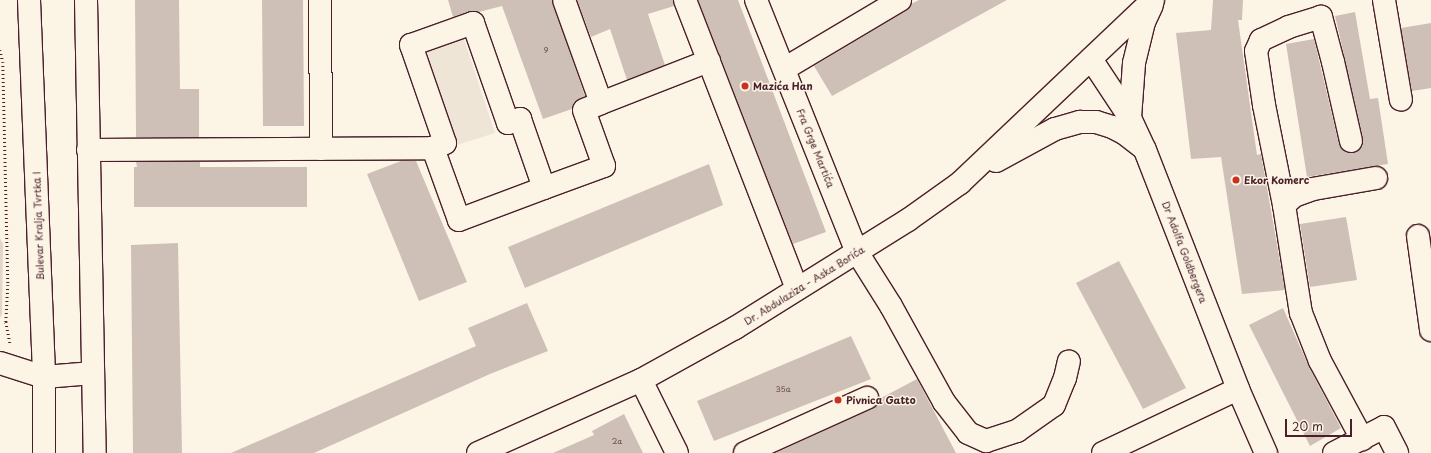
<!DOCTYPE html>
<html>
<head>
<meta charset="utf-8">
<style>
	body { margin:0 }
	#map { position:relative; width:1431px; height:453px; overflow:hidden; background:#fcf5e5; font-family:"Playpen Sans",sans-serif }
	div>[style] { position:absolute }
	.built>* { inset:0; background:#eee5d7 }
	.green>* { inset:0; background:#e2d5ca }
	.building>* { inset:0; background:#cfc0b7 }
	.path>* { height:2.5px; margin-top:-1.25px; transform-origin:0; background:repeating-linear-gradient(90deg,#4a1f2b 0 1px,transparent 0 4px) }
	.roads { filter:drop-shadow(1px 0 #4a1f2b) drop-shadow(-1px 0 #4a1f2b) drop-shadow(0 1px #4a1f2b) drop-shadow(0 -1px #4a1f2b) }
	.minor>* { height:22px; margin:-11px; padding:0 11px; transform-origin:11px; border-radius:11px; background:#fcf5e5 }
	.dots>* { width:11px; height:11px; translate:-50% -50%; box-sizing:border-box; border:2px solid #fcf5e5; border-radius:50% }
	span { translate:-50% -50%; white-space:nowrap; text-align:center; line-height:1.15; -webkit-text-stroke:3px #fcf5e5; paint-order:stroke }
	.number-label { font-size:8px; color:#6b474e }
	.number-label span { -webkit-text-stroke-width:0 }
	.poi-label { font-size:10px; color:#4a1f2b; font-weight:700 }
	.left { translate:0 -50%; text-align:left }
	.street-label { font-size:10px; color:#4a1f2b }
	.scale { position:absolute; left:1285px; top:419px; width:67px; height:18px; box-sizing:border-box; border:2px solid #4a1f2b; border-top:0; padding-left:5px; font-size:12px; line-height:14px; white-space:nowrap; color:#4a1f2b; -webkit-text-stroke:3px #fcf5e5; paint-order:stroke }
</style>
</head>
<body>
<div id="map">
	<div class="built">
		<div style="clip-path:polygon(463px 36px,495px 133px,457px 145px,426px 49px)"></div>
	</div>
	<div class="green">
		<div style="clip-path:polygon(0 238px,3px 244px,2px 314px,0 318px)"></div>
	</div>
	<div class="building">
		<div style="clip-path:polygon(135px 0,179px 0,180px 89px,199px 89px,199px 137px,136px 137px)"></div>
		<div style="clip-path:polygon(262px 0,303px 0,304px 126px,263px 126px)"></div>
		<div style="clip-path:polygon(448px 0,552px 0,585px 96px,574px 102px,572px 109px,543px 119px,502px 6px,479px 12px,469px 11px,453px 17px)"></div>
		<div style="clip-path:polygon(577px 0,673px 0,674px 6px,648px 14px,665px 65px,627px 80px,610px 29px,591px 37px)"></div>
		<div style="clip-path:polygon(698px 0,738px 0,826px 232px,793px 244px)"></div>
		<div style="clip-path:polygon(919px 0,1007px 0,832px 96px,814px 66px,906px 11px,911px 4px)"></div>
		<div style="clip-path:polygon(1213px 0,1243px 0,1242px 20px,1238px 20px,1257px 155px,1261px 154px,1285px 290px,1242px 294px,1221px 157px,1191px 159px,1176px 33px,1211px 30px)"></div>
		<div style="clip-path:polygon(1355px 12px,1370px 99px,1378px 98px,1388px 164px,1307px 177px,1286px 44px,1314px 39px,1339px 144px,1342px 149px,1347px 153px,1354px 153px,1359px 150px,1363px 145px,1363px 138px,1335px 16px)"></div>
		<div style="clip-path:polygon(1431px 23px,1431px 88px,1412px 91px,1401px 28px)"></div>
		<div style="clip-path:polygon(401px 161px,416px 161px,467px 282px,419px 301px,367px 174px)"></div>
		<div style="clip-path:polygon(136px 162px,200px 162px,200px 167px,307px 167px,307px 207px,134px 207px,134px 167px,137px 167px)"></div>
		<div style="clip-path:polygon(709px 164px,723px 205px,525px 288px,508px 247px)"></div>
		<div style="clip-path:polygon(1346px 217px,1357px 280px,1310px 287px,1300px 224px)"></div>
		<div style="clip-path:polygon(178px 243px,182px 453px,133px 453px,131px 245px)"></div>
		<div style="clip-path:polygon(1119px 261px,1186px 388px,1143px 409px,1076px 283px)"></div>
		<div style="clip-path:polygon(527px 303px,548px 351px,490px 374px,314px 453px,231px 453px,476px 346px,468px 328px)"></div>
		<div style="clip-path:polygon(1283px 308px,1309px 367px,1341px 428px,1310px 446px,1249px 325px)"></div>
		<div style="clip-path:polygon(851px 336px,871px 379px,714px 441px,697px 401px)"></div>
		<div style="clip-path:polygon(917px 379px,956px 453px,775px 453px,872px 409px,877px 405px,879px 399px)"></div>
		<div style="clip-path:polygon(624px 414px,643px 453px,553px 453px,594px 435px,592px 431px)"></div>
	</div>
	<div class="path">
		<div style="left:0;top:50px;width:12px;rotate:76deg"></div>
		<div style="left:3px;top:62px;width:223px;rotate:88.7deg"></div>
		<div style="left:8px;top:285px;width:37px;rotate:93deg"></div>
		<div style="left:6px;top:322px;width:21px;rotate:79deg"></div>
	</div>
	<div class="roads">
		<div class="minor">
			<div style="left:29px;top:0;width:377px;rotate:87.7deg"></div>
			<div style="left:44px;top:377px;width:76px;rotate:90deg"></div>
			<div style="left:86px;top:0;width:453px;rotate:88.9deg"></div>
			<div style="left:320px;top:0;width:149px;rotate:89.6deg"></div>
			<div style="left:564px;top:0;width:109px;rotate:70.2deg"></div>
			<div style="left:601px;top:103px;width:116px;rotate:-21.3deg"></div>
			<div style="left:685px;top:0;width:310px;rotate:68.8deg"></div>
			<div style="left:756px;top:0;width:271px;rotate:68.2deg"></div>
			<div style="left:857px;top:252px;width:64px;rotate:57.8deg"></div>
			<div style="left:891px;top:306px;width:110px;rotate:61.1deg"></div>
			<div style="left:944px;top:402px;width:39px;rotate:52deg"></div>
			<div style="left:968px;top:433px;width:20px;rotate:24deg"></div>
			<div style="left:986px;top:441px;width:33px;rotate:-18deg"></div>
			<div style="left:1017px;top:431px;width:45px;rotate:-35.1deg"></div>
			<div style="left:1054px;top:405px;width:29px;rotate:-68deg"></div>
			<div style="left:1065px;top:378px;width:17px;rotate:-77deg"></div>
			<div style="left:1384px;top:0;width:101px;rotate:80.4deg"></div>
			<div style="left:1091px;top:59px;width:71px;rotate:56.5deg"></div>
			<div style="left:1130px;top:118px;width:35px;rotate:65deg"></div>
			<div style="left:1145px;top:150px;width:256px;rotate:68.7deg"></div>
			<div style="left:1238px;top:389px;width:70px;rotate:66.4deg"></div>
			<div style="left:784px;top:69px;width:135px;rotate:-30.7deg"></div>
			<div style="left:1130px;top:118px;width:55px;rotate:-85.8deg"></div>
			<div style="left:1134px;top:63px;width:42px;rotate:-76.3deg"></div>
			<div style="left:1144px;top:22px;width:19px;rotate:-65deg"></div>
			<div style="left:1351px;top:141px;width:81px;rotate:-102.8deg"></div>
			<div style="left:1333px;top:62px;width:47px;rotate:-104.9deg"></div>
			<div style="left:1321px;top:17px;width:34px;rotate:163deg"></div>
			<div style="left:1289px;top:27px;width:31px;rotate:155deg"></div>
			<div style="left:1261px;top:40px;width:12px;rotate:114deg"></div>
			<div style="left:1256px;top:51px;width:55px;rotate:81.6deg"></div>
			<div style="left:1264px;top:105px;width:102px;rotate:78.7deg"></div>
			<div style="left:1284px;top:205px;width:109px;rotate:81.1deg"></div>
			<div style="left:1301px;top:313px;width:52px;rotate:68.4deg"></div>
			<div style="left:1320px;top:361px;width:89px;rotate:61.7deg"></div>
			<div style="left:88px;top:150px;width:345px;rotate:-0.3deg"></div>
			<div style="left:433px;top:148px;width:13px;rotate:-23deg"></div>
			<div style="left:445px;top:143px;width:104px;rotate:-109.1deg"></div>
			<div style="left:411px;top:45px;width:66px;rotate:-19.5deg"></div>
			<div style="left:473px;top:23px;width:106px;rotate:70.7deg"></div>
			<div style="left:508px;top:123px;width:13px;rotate:-18deg"></div>
			<div style="left:520px;top:119px;width:73px;rotate:70.8deg"></div>
			<div style="left:544px;top:188px;width:91px;rotate:159.4deg"></div>
			<div style="left:459px;top:220px;width:77px;rotate:-109.9deg"></div>
			<div style="left:996px;top:161px;width:67px;rotate:-28.5deg"></div>
			<div style="left:1055px;top:129px;width:26px;rotate:-16deg"></div>
			<div style="left:1080px;top:122px;width:16px"></div>
			<div style="left:1096px;top:122px;width:17px;rotate:17deg"></div>
			<div style="left:1112px;top:127px;width:13px;rotate:27deg"></div>
			<div style="left:1124px;top:133px;width:23px;rotate:38deg"></div>
			<div style="left:544px;top:188px;width:64px;rotate:-20.1deg"></div>
			<div style="left:604px;top:166px;width:59px;rotate:-109.7deg"></div>
			<div style="left:584px;top:110px;width:18px;rotate:-22deg"></div>
			<div style="left:1284px;top:205px;width:13px;rotate:-42deg"></div>
			<div style="left:1294px;top:196px;width:20px;rotate:-20deg"></div>
			<div style="left:1313px;top:189px;width:64px;rotate:-9.9deg"></div>
			<div style="left:1418px;top:236px;width:95px;rotate:82.1deg"></div>
			<div style="left:0;top:363px;width:46px;rotate:17.7deg"></div>
			<div style="left:44px;top:377px;width:49px;rotate:-4.7deg"></div>
			<div style="left:641px;top:380px;width:81px;rotate:63.7deg"></div>
			<div style="left:478px;top:453px;width:179px;rotate:-24.1deg"></div>
			<div style="left:641px;top:380px;width:107px;rotate:-29deg"></div>
			<div style="left:735px;top:328px;width:204px;rotate:-32deg"></div>
			<div style="left:908px;top:220px;width:64px;rotate:-35.4deg"></div>
			<div style="left:960px;top:183px;width:266px;rotate:-43.5deg"></div>
			<div style="left:745px;top:453px;width:134px;rotate:-24.3deg"></div>
			<div style="left:1103px;top:453px;width:149px;rotate:-25.4deg"></div>
			<div style="left:1334px;top:453px;width:56px;rotate:-27.5deg"></div>
			<div style="left:1384px;top:427px;width:29px;rotate:63deg"></div>
		</div>
	</div>
	<div class="dots">
		<div style="left:745px;top:86px;background:#c8321e"></div>
		<div style="left:1236px;top:180px;background:#c8321e"></div>
		<div style="left:838px;top:400px;background:#c8321e"></div>
	</div>
	<div class="number-label">
		<span style="left:546px;top:51px">9</span>
		<span style="left:783px;top:390px">35a</span>
		<span style="left:617px;top:442px">2a</span>
	</div>
	<div class="poi-label">
		<span class="left" style="left:753px;top:86px">Mazića Han</span>
		<span class="left" style="left:1244px;top:180px">Ekor Komerc</span>
		<span class="left" style="left:846px;top:400px">Pivnica Gatto</span>
	</div>
	<div class="street-label">
		<span style="left:816px;top:148px;rotate:68deg">Fra Grge Martića</span>
		<span style="left:38px;top:226px;rotate:-92deg">Bulevar Kralja Tvrtka I</span>
		<span style="left:1185px;top:252px;rotate:69deg">Dr Adolfa Goldbergera</span>
		<span style="left:804px;top:285px;rotate:-32deg">Dr. Abdulaziza - Aska Borića</span>
	</div>
	<div class="scale">20 m</div>
</div>
</body>
</html>
